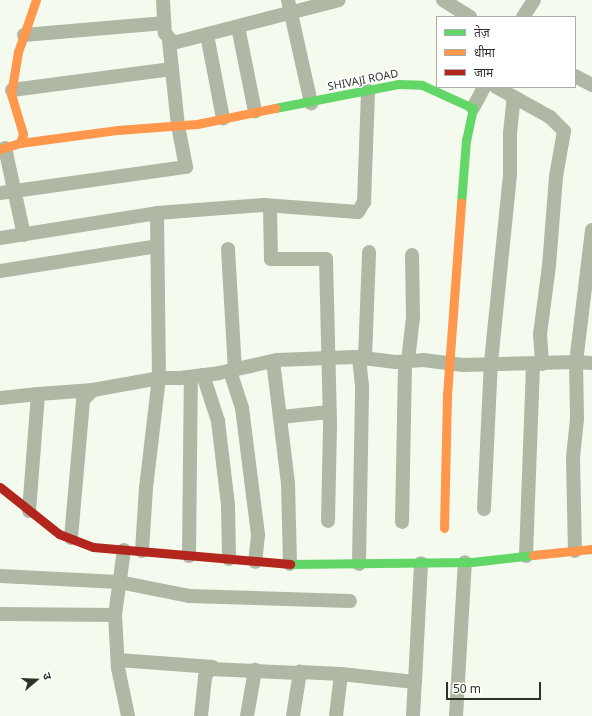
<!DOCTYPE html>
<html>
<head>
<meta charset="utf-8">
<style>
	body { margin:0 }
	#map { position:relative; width:592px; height:716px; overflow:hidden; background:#f5faef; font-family:"Noto Sans","Noto Sans Devanagari",sans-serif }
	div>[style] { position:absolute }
	.street>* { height:14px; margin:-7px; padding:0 7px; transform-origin:7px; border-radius:7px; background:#afb7a5 }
	.fast>* { height:9px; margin:-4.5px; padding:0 4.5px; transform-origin:4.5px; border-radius:4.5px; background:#63d668 }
	.slow>* { height:9px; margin:-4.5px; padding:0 4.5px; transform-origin:4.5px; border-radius:4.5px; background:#ff974d }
	.jam>* { height:9px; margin:-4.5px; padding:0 4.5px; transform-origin:4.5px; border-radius:4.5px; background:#b3261e }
	span { translate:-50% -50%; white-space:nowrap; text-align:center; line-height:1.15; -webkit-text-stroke:3px #fff; paint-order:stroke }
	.street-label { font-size:11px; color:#2d3129 }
	.legend { position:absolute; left:436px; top:16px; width:140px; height:72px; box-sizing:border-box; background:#fff; border:1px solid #abada9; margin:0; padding:5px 7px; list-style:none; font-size:12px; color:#2d3129 }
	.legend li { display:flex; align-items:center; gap:8px; height:20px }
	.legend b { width:20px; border:1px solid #abada9 }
	.north { position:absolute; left:16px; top:660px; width:40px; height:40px; -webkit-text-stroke:3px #fff; paint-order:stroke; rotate:71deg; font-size:11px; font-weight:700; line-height:16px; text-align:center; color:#2d3129 }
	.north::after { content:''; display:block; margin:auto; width:14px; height:18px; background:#2d3129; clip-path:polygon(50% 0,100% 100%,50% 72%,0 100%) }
	.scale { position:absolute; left:446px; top:682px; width:95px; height:18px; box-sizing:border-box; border:2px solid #2d3129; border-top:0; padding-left:5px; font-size:12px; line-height:14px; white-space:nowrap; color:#2d3129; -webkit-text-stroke:3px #fff; paint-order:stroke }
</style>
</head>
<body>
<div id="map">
	<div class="street">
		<div style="left:163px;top:0;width:33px;rotate:87deg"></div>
		<div style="left:165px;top:33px;width:13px;rotate:51deg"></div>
		<div style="left:173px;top:43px;width:171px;rotate:-14.5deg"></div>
		<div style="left:288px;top:0;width:106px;rotate:77.4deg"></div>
		<div style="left:443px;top:0;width:32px;rotate:32deg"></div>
		<div style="left:523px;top:17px;width:20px;rotate:-57deg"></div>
		<div style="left:238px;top:27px;width:86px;rotate:78.6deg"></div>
		<div style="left:24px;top:35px;width:141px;rotate:-4.9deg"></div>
		<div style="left:207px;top:35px;width:85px;rotate:79.1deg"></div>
		<div style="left:575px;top:76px;width:19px;rotate:28deg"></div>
		<div style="left:496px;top:87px;width:62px;rotate:29.1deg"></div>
		<div style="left:550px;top:117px;width:20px;rotate:45deg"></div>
		<div style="left:564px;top:131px;width:47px;rotate:99.9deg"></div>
		<div style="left:556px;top:177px;width:89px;rotate:94.5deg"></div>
		<div style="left:549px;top:266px;width:69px;rotate:97.5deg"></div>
		<div style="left:540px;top:334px;width:30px;rotate:86deg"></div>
		<div style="left:12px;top:90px;width:161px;rotate:-7.5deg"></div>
		<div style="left:473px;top:108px;width:24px;rotate:-62deg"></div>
		<div style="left:5px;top:148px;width:89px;rotate:77.7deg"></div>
		<div style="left:0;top:193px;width:188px;rotate:-8deg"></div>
		<div style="left:186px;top:167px;width:42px;rotate:-101deg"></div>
		<div style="left:178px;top:126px;width:85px;rotate:-96deg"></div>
		<div style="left:270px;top:206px;width:53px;rotate:88.9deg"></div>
		<div style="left:271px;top:259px;width:55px"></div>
		<div style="left:326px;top:259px;width:167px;rotate:88.6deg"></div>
		<div style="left:330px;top:426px;width:95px;rotate:91.2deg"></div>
		<div style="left:592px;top:230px;width:133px;rotate:96.9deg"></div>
		<div style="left:576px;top:362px;width:16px;rotate:4deg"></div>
		<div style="left:0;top:238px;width:159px;rotate:-9deg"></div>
		<div style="left:157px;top:213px;width:107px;rotate:-4.3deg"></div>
		<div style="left:264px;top:205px;width:94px;rotate:4.3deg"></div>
		<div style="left:358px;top:212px;width:12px;rotate:-59deg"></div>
		<div style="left:364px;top:202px;width:111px;rotate:-87.9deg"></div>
		<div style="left:228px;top:249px;width:120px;rotate:86.7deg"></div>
		<div style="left:0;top:271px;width:159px;rotate:-9deg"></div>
		<div style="left:365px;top:358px;width:106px;rotate:-87.8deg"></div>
		<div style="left:273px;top:361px;width:123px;rotate:83deg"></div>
		<div style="left:288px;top:483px;width:81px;rotate:88.6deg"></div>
		<div style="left:408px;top:361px;width:44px;rotate:-83.5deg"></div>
		<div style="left:413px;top:317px;width:62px;rotate:-90.9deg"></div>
		<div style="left:230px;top:371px;width:39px;rotate:72deg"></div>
		<div style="left:242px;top:408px;width:128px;rotate:82.8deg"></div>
		<div style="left:258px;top:535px;width:27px;rotate:96deg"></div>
		<div style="left:203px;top:375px;width:48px;rotate:71.9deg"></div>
		<div style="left:218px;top:421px;width:85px;rotate:83.2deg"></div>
		<div style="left:228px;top:505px;width:54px;rotate:88.9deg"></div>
		<div style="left:0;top:398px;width:38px;rotate:-6deg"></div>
		<div style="left:281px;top:417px;width:48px;rotate:-5.9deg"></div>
		<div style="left:484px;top:509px;width:147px;rotate:-87.3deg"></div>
		<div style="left:491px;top:362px;width:189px;rotate:-84.2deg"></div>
		<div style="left:510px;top:174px;width:41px;rotate:-90deg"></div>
		<div style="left:510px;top:133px;width:36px;rotate:-84deg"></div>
		<div style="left:29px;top:511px;width:117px;rotate:-85.6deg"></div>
		<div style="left:38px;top:394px;width:55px;rotate:-4.2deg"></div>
		<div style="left:402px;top:522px;width:161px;rotate:-88.9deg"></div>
		<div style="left:71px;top:538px;width:139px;rotate:-85deg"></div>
		<div style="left:83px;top:400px;width:14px;rotate:-45deg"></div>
		<div style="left:93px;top:390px;width:67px;rotate:-10.3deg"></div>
		<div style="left:159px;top:378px;width:21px"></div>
		<div style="left:180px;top:378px;width:39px;rotate:-7deg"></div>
		<div style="left:219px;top:373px;width:59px;rotate:-12.6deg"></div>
		<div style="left:277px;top:360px;width:78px;rotate:-2.2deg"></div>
		<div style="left:355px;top:357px;width:41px;rotate:7deg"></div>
		<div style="left:396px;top:362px;width:27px;rotate:-4deg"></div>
		<div style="left:423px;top:360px;width:40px;rotate:7.1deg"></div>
		<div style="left:463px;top:365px;width:113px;rotate:-1.5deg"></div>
		<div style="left:576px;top:362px;width:57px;rotate:89deg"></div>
		<div style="left:577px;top:419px;width:38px;rotate:96deg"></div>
		<div style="left:573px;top:457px;width:94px;rotate:88.8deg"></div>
		<div style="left:124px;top:550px;width:66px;rotate:97.9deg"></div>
		<div style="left:115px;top:615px;width:53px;rotate:86.8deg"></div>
		<div style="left:118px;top:668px;width:49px;rotate:78.2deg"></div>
		<div style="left:142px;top:551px;width:63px;rotate:-86.4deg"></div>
		<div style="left:146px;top:488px;width:111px;rotate:-83.3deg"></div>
		<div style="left:159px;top:378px;width:165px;rotate:-90.7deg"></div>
		<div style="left:189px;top:556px;width:179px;rotate:-89.4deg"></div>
		<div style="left:526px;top:556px;width:192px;rotate:-87.9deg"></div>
		<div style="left:359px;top:564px;width:178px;rotate:-89deg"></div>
		<div style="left:362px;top:386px;width:28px;rotate:-96deg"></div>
		<div style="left:0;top:576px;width:119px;rotate:2.9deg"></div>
		<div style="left:119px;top:582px;width:71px;rotate:11.3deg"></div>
		<div style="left:189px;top:596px;width:161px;rotate:1.8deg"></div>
		<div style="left:0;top:614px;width:115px;rotate:0.5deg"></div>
		<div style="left:118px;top:660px;width:95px;rotate:4.2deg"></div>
		<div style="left:201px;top:716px;width:39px;rotate:-84deg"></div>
		<div style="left:205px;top:677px;width:9px;rotate:-63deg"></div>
		<div style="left:209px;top:669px;width:90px;rotate:2.5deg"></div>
		<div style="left:247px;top:716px;width:47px;rotate:-80.1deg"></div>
		<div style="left:293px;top:716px;width:45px;rotate:-81deg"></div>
		<div style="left:300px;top:672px;width:41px;rotate:2.8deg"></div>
		<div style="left:336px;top:716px;width:42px;rotate:-83.2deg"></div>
		<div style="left:341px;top:674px;width:74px;rotate:6.2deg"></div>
		<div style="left:415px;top:682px;width:119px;rotate:-87.1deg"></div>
		<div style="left:413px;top:716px;width:34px;rotate:-87deg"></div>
		<div style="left:456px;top:716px;width:154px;rotate:-86.7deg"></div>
	</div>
	<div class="fast">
		<div style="left:275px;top:108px;width:125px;rotate:-11deg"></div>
		<div style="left:398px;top:84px;width:24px;rotate:2deg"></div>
		<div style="left:422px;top:85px;width:56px;rotate:24.3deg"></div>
		<div style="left:473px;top:108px;width:33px;rotate:102deg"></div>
		<div style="left:466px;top:140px;width:63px;rotate:94.5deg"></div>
		<div style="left:290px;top:564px;width:182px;rotate:-0.6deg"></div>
		<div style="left:472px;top:562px;width:61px;rotate:-6.5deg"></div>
	</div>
	<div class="slow">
		<div style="left:20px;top:143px;width:9px;rotate:-72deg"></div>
		<div style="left:23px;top:134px;width:42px;rotate:-106.7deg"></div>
		<div style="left:11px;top:94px;width:43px;rotate:-80.5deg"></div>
		<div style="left:18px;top:52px;width:55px;rotate:-70.9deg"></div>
		<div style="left:0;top:149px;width:21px;rotate:-17deg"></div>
		<div style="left:20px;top:143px;width:99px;rotate:-7.6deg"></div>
		<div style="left:118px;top:130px;width:79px;rotate:-4.3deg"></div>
		<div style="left:197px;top:124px;width:80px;rotate:-11.6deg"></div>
		<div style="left:444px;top:528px;width:133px;rotate:-88.7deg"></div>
		<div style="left:447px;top:395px;width:193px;rotate:-85.8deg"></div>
		<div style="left:533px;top:555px;width:59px;rotate:-5.8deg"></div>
	</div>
	<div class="jam">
		<div style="left:0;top:487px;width:75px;rotate:38.5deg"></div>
		<div style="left:59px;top:534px;width:36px;rotate:21deg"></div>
		<div style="left:93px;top:547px;width:198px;rotate:4.9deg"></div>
	</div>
	<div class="street-label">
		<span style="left:363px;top:80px;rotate:-11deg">SHIVAJI ROAD</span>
	</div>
	<ul class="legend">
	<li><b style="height:5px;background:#63d668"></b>तेज़</li>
	<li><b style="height:5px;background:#ff974d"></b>धीमा</li>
	<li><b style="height:5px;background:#b3261e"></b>जाम</li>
	</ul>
	<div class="north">उ</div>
	<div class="scale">50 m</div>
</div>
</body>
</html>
